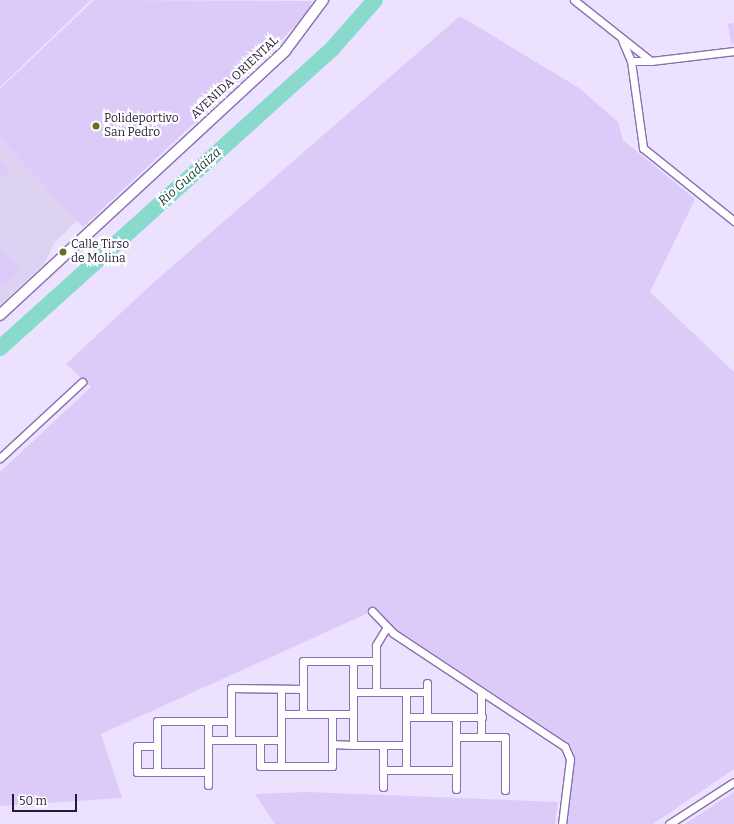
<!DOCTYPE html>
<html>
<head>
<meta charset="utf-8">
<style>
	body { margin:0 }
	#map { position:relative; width:734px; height:824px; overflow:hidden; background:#ece1fe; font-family:Bitter,serif }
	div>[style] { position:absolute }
	.built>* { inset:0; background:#ded2f2 }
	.green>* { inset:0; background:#dccbf9 }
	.river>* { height:16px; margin:-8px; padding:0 8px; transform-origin:8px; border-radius:8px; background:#89dacc }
	.roads { filter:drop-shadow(1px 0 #8a6fb1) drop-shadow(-1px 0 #8a6fb1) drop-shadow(0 1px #8a6fb1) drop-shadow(0 -1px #8a6fb1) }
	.street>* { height:7px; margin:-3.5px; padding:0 3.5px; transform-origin:3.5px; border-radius:3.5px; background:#fff }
	.secondary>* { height:10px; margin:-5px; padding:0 5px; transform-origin:5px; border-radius:5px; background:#fff }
	.dots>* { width:11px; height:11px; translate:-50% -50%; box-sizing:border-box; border:2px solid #fff; border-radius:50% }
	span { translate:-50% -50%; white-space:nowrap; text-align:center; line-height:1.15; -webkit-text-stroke:4px #fff; paint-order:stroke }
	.street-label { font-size:12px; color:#261b36 }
	.poi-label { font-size:12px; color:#261b36 }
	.left { translate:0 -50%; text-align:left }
	.water-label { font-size:13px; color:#113933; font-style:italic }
	.scale { position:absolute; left:12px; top:794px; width:65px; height:18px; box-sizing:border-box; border:2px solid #261b36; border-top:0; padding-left:5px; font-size:12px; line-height:14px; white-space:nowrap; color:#261b36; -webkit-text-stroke:3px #fff; paint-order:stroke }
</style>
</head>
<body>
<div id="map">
	<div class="built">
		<div style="clip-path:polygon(0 138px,78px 220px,55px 242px,44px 264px,0 305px)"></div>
	</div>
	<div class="green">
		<div style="clip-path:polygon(0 0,91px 0,0 87px)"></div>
		<div style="clip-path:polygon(94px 0,312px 1px,307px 14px,255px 66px,83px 227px,0 138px,0 89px)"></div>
		<div style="clip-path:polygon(460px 16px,579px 88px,618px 122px,623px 140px,695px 199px,650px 292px,734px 372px,734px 769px,653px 824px,567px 824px,574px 754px,570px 744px,393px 627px,377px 609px,101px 734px,122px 798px,0 806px,0 472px,91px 387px,66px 364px,153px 283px)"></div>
		<div style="clip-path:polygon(734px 23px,734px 43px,731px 44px,728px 24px)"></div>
		<div style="clip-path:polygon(0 159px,11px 170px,0 180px)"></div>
		<div style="clip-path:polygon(0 248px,21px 270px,3px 288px,0 285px)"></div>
		<div style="clip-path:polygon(308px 792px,558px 802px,555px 824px,275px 824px,255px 794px)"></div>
		<div style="clip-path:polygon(734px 792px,734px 824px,685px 824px)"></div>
	</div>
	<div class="river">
		<div style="left:0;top:348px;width:447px;rotate:-42deg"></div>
		<div style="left:332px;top:49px;width:65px;rotate:-48.7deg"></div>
	</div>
	<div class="roads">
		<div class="street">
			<div style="left:574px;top:0;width:98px;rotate:38.4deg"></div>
			<div style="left:622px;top:40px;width:23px;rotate:67deg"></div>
			<div style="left:631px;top:61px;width:88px;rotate:82.1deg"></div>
			<div style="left:643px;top:148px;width:117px;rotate:38.7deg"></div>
			<div style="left:631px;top:61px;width:20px"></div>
			<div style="left:651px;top:61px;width:84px;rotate:-6.9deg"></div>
			<div style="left:0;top:458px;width:112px;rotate:-42.8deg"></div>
			<div style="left:372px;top:611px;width:30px;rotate:46deg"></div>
			<div style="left:393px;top:633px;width:206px;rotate:33.5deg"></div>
			<div style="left:565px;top:747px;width:13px;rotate:67deg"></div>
			<div style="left:570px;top:759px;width:65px;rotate:97deg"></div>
			<div style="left:353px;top:692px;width:74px"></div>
			<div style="left:376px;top:692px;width:47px;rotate:-90deg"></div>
			<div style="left:376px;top:645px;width:21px;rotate:-59deg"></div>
			<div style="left:481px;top:692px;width:45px;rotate:90deg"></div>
			<div style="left:281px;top:714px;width:22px"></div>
			<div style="left:303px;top:714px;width:53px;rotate:-90deg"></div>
			<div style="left:303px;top:661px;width:73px"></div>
			<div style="left:303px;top:714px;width:50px"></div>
			<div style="left:406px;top:717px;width:21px"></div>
			<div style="left:427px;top:717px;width:34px;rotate:-90deg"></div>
			<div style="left:427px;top:717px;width:29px"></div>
			<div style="left:456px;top:737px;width:49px"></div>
			<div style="left:505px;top:737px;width:53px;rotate:90deg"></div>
			<div style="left:208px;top:740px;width:23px"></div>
			<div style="left:231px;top:740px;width:52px;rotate:-90deg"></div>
			<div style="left:231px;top:688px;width:72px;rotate:0.8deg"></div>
			<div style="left:231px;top:740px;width:50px"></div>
			<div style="left:260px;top:740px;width:26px;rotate:90deg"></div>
			<div style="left:260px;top:766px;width:21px"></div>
			<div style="left:281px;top:766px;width:77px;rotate:-90deg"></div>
			<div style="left:332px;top:744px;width:21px;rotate:3deg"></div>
			<div style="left:353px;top:745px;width:84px;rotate:-90deg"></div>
			<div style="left:353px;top:745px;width:30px"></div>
			<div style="left:406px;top:745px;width:53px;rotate:-90deg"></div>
			<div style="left:157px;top:746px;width:20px;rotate:180deg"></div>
			<div style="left:137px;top:746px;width:26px;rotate:90deg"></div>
			<div style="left:137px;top:772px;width:71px"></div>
			<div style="left:281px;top:766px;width:51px"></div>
			<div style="left:332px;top:766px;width:52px;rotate:-90deg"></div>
			<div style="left:383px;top:770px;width:73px"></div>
			<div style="left:157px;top:772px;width:51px;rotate:-90deg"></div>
			<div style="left:157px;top:721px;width:51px"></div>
			<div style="left:208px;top:785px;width:64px;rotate:-90deg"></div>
			<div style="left:208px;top:721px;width:23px"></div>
			<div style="left:383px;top:787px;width:42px;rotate:-90deg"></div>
			<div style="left:383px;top:745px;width:23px"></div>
			<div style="left:406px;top:745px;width:25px;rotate:90deg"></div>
			<div style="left:456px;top:789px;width:72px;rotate:-90deg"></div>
			<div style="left:456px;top:717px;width:26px"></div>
			<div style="left:669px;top:824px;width:77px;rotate:-32.9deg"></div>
		</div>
		<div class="secondary">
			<div style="left:0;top:315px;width:388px;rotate:-42.8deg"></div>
			<div style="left:285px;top:51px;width:64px;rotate:-53.3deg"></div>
		</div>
	</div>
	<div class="dots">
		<div style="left:96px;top:126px;background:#5f7322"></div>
		<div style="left:63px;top:252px;background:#5f7322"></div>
	</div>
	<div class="street-label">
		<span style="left:235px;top:78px;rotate:-43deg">AVENIDA ORIENTAL</span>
	</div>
	<div class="poi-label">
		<span class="left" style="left:104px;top:126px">Polideportivo<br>San Pedro</span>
		<span class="left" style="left:71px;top:252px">Calle Tirso<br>de Molina</span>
	</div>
	<div class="water-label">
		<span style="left:190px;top:177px;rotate:-42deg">Rio Guadaiza</span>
	</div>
	<div class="scale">50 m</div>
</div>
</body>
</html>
